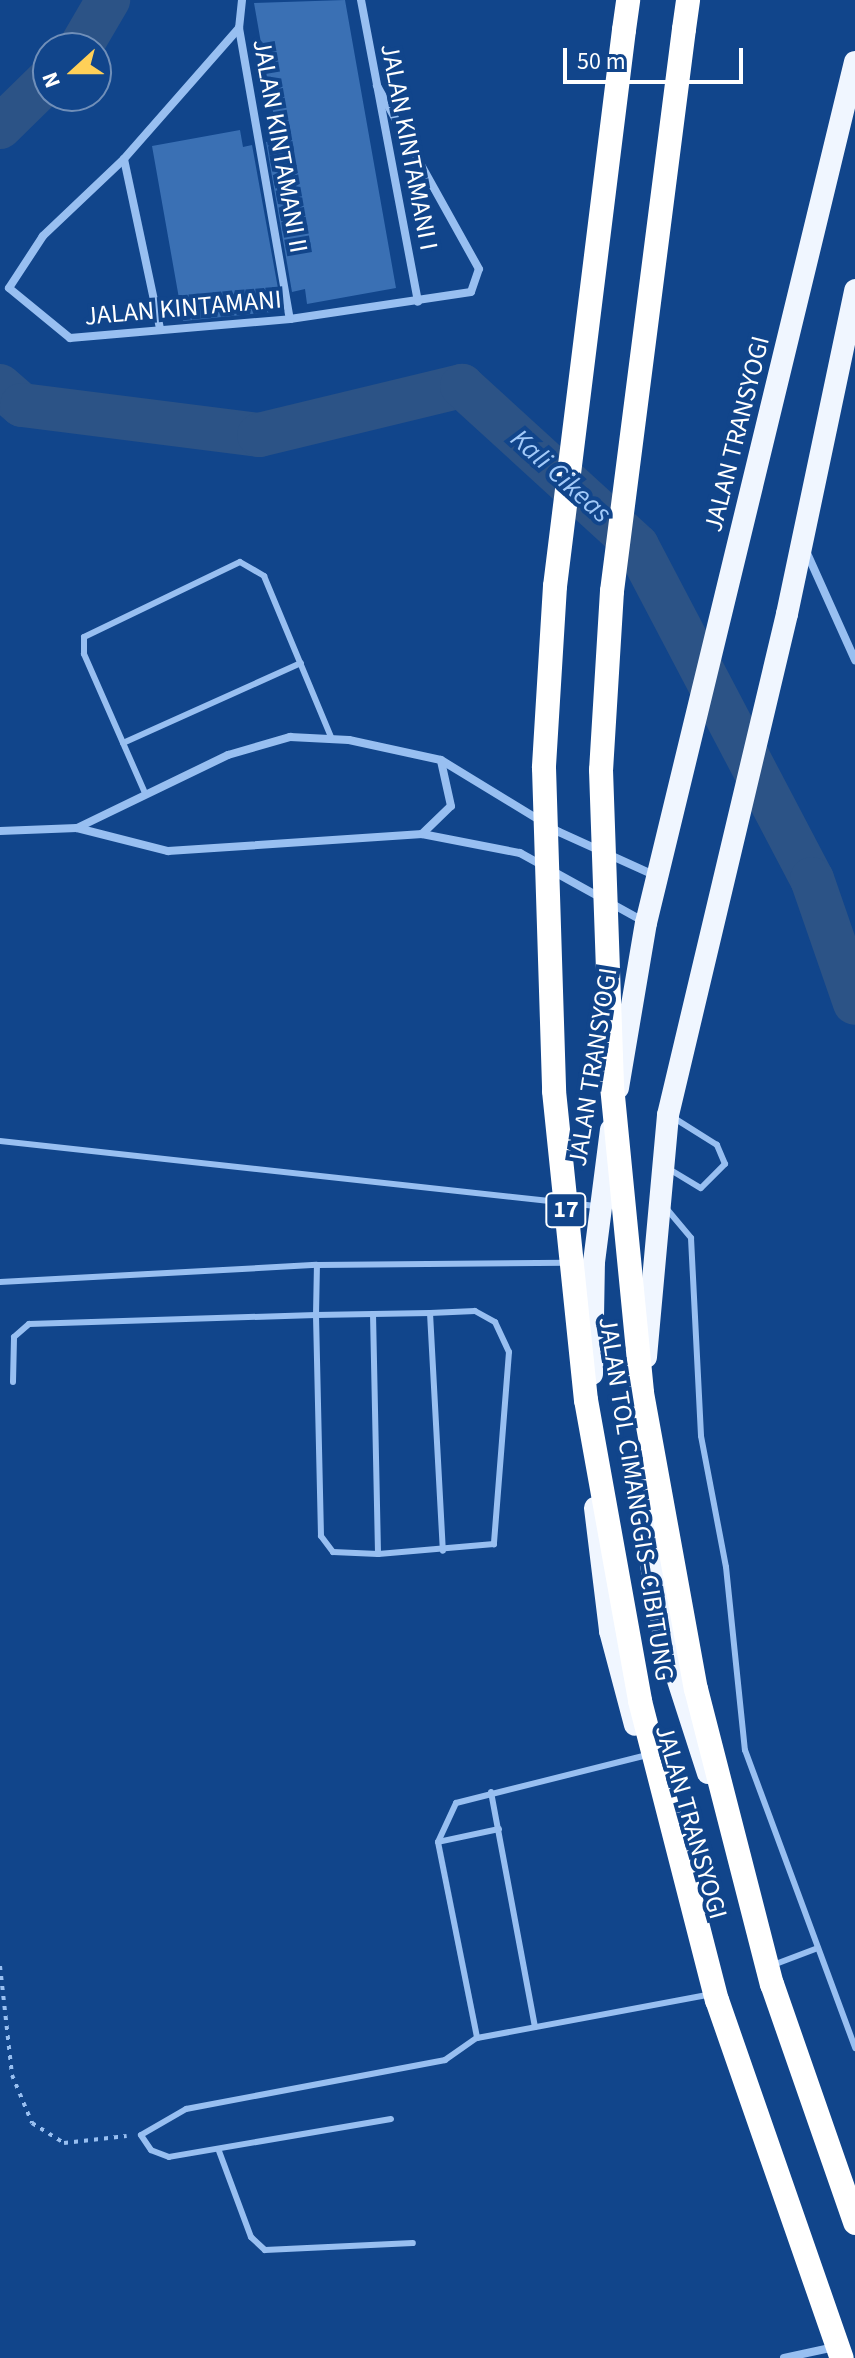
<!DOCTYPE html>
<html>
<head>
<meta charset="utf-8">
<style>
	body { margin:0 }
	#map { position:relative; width:855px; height:2358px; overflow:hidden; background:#11458b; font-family:"Source Sans 3",sans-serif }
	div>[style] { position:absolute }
	.river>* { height:44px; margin:-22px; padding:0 22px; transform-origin:22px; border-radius:22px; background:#2c5386 }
	.building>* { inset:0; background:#3a70b4 }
	.path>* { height:4px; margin-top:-2px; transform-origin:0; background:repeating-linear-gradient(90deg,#98bff1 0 4px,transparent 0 10px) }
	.service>* { height:6px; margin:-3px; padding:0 3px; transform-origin:3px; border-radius:3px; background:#98bff1 }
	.minor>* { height:8px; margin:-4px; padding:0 4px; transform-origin:4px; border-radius:4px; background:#98bff1 }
	.trunk>* { height:22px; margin:-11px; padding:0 11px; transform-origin:11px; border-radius:11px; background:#f0f6ff }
	.motorway>* { height:24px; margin:-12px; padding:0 12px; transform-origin:12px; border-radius:12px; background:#fff }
	.motorway-bridge>* { height:24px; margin:-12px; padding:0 12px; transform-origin:12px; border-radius:12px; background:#fff }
	span { translate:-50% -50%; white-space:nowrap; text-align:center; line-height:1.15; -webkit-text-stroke:8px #11458b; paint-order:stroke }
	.shield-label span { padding:2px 6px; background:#11458b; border:2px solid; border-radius:6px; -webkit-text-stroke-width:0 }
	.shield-label { font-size:24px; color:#fff; font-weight:700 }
	.street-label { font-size:26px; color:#fff }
	.water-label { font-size:28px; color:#a3caf9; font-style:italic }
	.north { position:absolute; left:32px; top:32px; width:80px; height:80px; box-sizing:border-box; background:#11458b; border:2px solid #708fb9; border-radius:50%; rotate:249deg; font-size:22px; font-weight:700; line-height:32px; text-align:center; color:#fff }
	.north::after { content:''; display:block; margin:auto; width:28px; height:36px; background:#ffd058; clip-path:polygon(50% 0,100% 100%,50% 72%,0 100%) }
	.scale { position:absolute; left:563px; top:48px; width:180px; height:36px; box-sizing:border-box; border:4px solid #fff; border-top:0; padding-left:10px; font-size:24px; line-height:28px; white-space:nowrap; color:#fff; -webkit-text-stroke:6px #11458b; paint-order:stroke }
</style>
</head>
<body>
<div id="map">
	<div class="river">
		<div style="left:80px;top:48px;width:56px;rotate:-59.7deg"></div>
		<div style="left:0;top:127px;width:67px;rotate:-44.4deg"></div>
		<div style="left:0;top:386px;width:29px;rotate:41deg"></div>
		<div style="left:22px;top:405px;width:239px;rotate:7.2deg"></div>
		<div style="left:259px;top:435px;width:209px;rotate:-13.6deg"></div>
		<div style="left:462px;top:386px;width:237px;rotate:42.4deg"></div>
		<div style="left:637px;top:546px;width:376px;rotate:62.3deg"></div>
		<div style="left:812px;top:879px;width:131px;rotate:70.9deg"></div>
	</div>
	<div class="building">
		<div style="clip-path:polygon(345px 0,396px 288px,307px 304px,305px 289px,292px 292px,266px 142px,278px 140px,254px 3px)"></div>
		<div style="clip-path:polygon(240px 130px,243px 147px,252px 145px,279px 294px,269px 296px,272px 312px,183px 321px,152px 146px)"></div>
	</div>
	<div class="path">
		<div style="left:0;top:1966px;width:110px;rotate:83.7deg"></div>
		<div style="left:12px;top:2075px;width:52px;rotate:67.4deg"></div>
		<div style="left:32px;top:2123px;width:38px;rotate:32deg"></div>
		<div style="left:64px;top:2143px;width:63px;rotate:-6.3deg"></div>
	</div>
	<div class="service">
		<div style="left:123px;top:743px;width:195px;rotate:-24.2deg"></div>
		<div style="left:145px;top:793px;width:152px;rotate:-113.7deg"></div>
		<div style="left:84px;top:654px;width:17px;rotate:-90deg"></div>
		<div style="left:84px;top:637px;width:173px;rotate:-25.7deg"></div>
		<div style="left:240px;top:562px;width:28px;rotate:30deg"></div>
		<div style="left:264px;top:576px;width:177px;rotate:67.4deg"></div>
		<div style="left:0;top:1141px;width:562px;rotate:6.23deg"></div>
		<div style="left:669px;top:1169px;width:37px;rotate:31deg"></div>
		<div style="left:701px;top:1188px;width:34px;rotate:-45deg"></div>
		<div style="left:725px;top:1164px;width:21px;rotate:-113deg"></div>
		<div style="left:717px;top:1145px;width:51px;rotate:-147.9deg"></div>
		<div style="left:571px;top:1203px;width:24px;rotate:7deg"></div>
		<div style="left:666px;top:1208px;width:39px;rotate:50deg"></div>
		<div style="left:691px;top:1238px;width:198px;rotate:87.1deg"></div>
		<div style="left:701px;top:1436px;width:133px;rotate:79.2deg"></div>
		<div style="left:726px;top:1567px;width:184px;rotate:84.1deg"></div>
		<div style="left:745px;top:1750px;width:318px;rotate:69.7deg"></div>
		<div style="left:0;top:1282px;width:317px;rotate:-3.1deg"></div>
		<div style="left:317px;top:1265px;width:249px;rotate:-0.5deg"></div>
		<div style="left:430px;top:1313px;width:238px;rotate:86.9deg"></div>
		<div style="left:373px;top:1314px;width:240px;rotate:88.8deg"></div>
		<div style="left:13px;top:1382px;width:45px;rotate:-88.7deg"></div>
		<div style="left:14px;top:1337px;width:20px;rotate:-41deg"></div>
		<div style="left:29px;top:1324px;width:287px;rotate:-1.8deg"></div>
		<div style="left:316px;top:1315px;width:114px;rotate:-1deg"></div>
		<div style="left:430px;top:1313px;width:45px;rotate:-2.5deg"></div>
		<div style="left:475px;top:1311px;width:23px;rotate:29deg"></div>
		<div style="left:495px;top:1322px;width:33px;rotate:65deg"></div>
		<div style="left:509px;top:1352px;width:193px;rotate:94.5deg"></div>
		<div style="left:494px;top:1544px;width:116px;rotate:175.1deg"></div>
		<div style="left:378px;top:1554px;width:45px;rotate:-177.5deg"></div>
		<div style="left:333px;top:1552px;width:20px;rotate:-127deg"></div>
		<div style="left:321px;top:1536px;width:221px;rotate:-91.3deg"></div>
		<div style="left:316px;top:1315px;width:50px;rotate:-88.9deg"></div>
		<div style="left:491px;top:1792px;width:239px;rotate:79.4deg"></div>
		<div style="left:499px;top:1829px;width:62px;rotate:168deg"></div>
		<div style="left:438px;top:1842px;width:200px;rotate:78.7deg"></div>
		<div style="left:477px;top:2038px;width:238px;rotate:-10.6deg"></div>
		<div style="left:438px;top:1842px;width:43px;rotate:-65.2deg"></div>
		<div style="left:456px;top:1803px;width:193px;rotate:-14.1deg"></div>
		<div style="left:773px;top:1965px;width:48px;rotate:-20.7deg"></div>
		<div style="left:391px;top:2119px;width:225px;rotate:170.3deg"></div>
		<div style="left:169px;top:2157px;width:19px;rotate:-159deg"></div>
		<div style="left:151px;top:2150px;width:18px;rotate:-124deg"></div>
		<div style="left:141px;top:2135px;width:52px;rotate:-30deg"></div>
		<div style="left:186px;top:2109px;width:264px;rotate:-10.7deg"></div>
		<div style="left:445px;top:2060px;width:39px;rotate:-35deg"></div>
		<div style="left:219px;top:2151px;width:92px;rotate:69.6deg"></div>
		<div style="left:251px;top:2237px;width:19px;rotate:43deg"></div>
		<div style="left:265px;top:2250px;width:148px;rotate:-2.7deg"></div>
	</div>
	<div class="minor">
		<div style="left:242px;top:0;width:28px;rotate:96deg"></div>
		<div style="left:239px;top:28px;width:174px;rotate:131.3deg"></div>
		<div style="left:124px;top:159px;width:112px;rotate:136.5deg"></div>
		<div style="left:43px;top:236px;width:62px;rotate:123.2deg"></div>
		<div style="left:9px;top:288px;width:79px;rotate:39.3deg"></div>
		<div style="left:70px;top:338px;width:221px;rotate:-4.9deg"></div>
		<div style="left:290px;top:319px;width:183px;rotate:-8.5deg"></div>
		<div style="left:471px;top:292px;width:24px;rotate:-71deg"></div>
		<div style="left:479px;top:269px;width:210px;rotate:-119.1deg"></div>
		<div style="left:361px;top:0;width:307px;rotate:79.3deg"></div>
		<div style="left:239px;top:28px;width:295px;rotate:80.1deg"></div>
		<div style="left:124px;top:159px;width:173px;rotate:78deg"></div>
		<div style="left:806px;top:551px;width:120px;rotate:65.8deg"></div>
		<div style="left:77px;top:828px;width:168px;rotate:-25.8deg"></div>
		<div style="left:228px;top:755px;width:65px;rotate:-16.2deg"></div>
		<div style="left:290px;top:737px;width:59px;rotate:2.9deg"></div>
		<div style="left:349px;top:740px;width:94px;rotate:12.3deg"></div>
		<div style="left:441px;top:760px;width:138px;rotate:31.4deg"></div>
		<div style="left:559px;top:832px;width:107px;rotate:24.4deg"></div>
		<div style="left:0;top:831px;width:77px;rotate:-2.2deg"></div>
		<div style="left:77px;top:828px;width:94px;rotate:14.2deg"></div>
		<div style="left:168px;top:851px;width:255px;rotate:-3.8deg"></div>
		<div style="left:422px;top:834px;width:100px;rotate:11deg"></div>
		<div style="left:520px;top:853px;width:141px;rotate:28.9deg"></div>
		<div style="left:422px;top:834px;width:40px;rotate:-44deg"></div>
		<div style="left:451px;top:806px;width:46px;rotate:-102.5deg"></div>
		<div style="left:784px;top:2358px;width:52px;rotate:-12.2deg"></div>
	</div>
	<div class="trunk">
		<div style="left:618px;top:1088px;width:167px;rotate:-80.4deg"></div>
		<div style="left:646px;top:923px;width:886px;rotate:-76.36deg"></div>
		<div style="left:646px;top:1357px;width:243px;rotate:-84.8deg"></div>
		<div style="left:668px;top:1115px;width:515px;rotate:-76.64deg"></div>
		<div style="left:787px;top:614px;width:331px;rotate:-78.1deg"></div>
		<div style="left:592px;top:1374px;width:112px;rotate:-89deg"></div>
		<div style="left:594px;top:1262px;width:133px;rotate:-82.7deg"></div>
		<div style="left:648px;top:1467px;width:92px;rotate:88.8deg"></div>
		<div style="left:650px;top:1559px;width:79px;rotate:79.8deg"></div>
		<div style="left:664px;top:1637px;width:143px;rotate:72.1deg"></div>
		<div style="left:595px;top:1508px;width:124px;rotate:83deg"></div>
		<div style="left:610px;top:1631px;width:97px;rotate:75.1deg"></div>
	</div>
	<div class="motorway">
		<div style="left:684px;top:29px;width:29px;rotate:-82deg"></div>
		<div style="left:624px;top:30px;width:30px;rotate:-82deg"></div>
	</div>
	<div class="motorway-bridge">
		<div style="left:684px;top:29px;width:567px;rotate:97.3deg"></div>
		<div style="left:612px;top:591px;width:179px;rotate:93.5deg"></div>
		<div style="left:601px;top:770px;width:316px;rotate:88deg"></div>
		<div style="left:612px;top:1086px;width:308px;rotate:84.4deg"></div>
		<div style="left:642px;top:1393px;width:301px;rotate:79.7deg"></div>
		<div style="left:696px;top:1689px;width:305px;rotate:75.6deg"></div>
		<div style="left:772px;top:1984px;width:253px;rotate:70.8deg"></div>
		<div style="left:624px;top:30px;width:560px;rotate:97.07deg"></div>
		<div style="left:555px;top:586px;width:182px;rotate:93.5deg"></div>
		<div style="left:544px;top:768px;width:323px;rotate:88.2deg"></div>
		<div style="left:554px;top:1091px;width:311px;rotate:84.1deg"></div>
		<div style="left:586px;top:1400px;width:306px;rotate:79.8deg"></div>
		<div style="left:640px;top:1701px;width:309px;rotate:75.6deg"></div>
		<div style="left:717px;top:2000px;width:379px;rotate:70.8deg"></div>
	</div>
	<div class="shield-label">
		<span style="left:566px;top:1210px">17</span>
	</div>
	<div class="street-label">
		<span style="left:280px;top:146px;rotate:80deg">JALAN KINTAMANI II</span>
		<span style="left:409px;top:147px;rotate:79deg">JALAN KINTAMANI I</span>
		<span style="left:183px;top:308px;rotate:-5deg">JALAN KINTAMANI</span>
		<span style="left:737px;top:434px;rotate:-76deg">JALAN TRANSYOGI</span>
		<span style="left:593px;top:1067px;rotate:-81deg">JALAN TRANSYOGI</span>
		<span style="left:636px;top:1499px;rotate:81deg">JALAN TOL CIMANGGIS–CIBITUNG</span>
		<span style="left:691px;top:1822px;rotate:74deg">JALAN TRANSYOGI</span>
	</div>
	<div class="water-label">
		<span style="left:561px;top:476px;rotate:42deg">Kali Cikeas</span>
	</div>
	<div class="north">N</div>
	<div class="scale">50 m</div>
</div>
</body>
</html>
